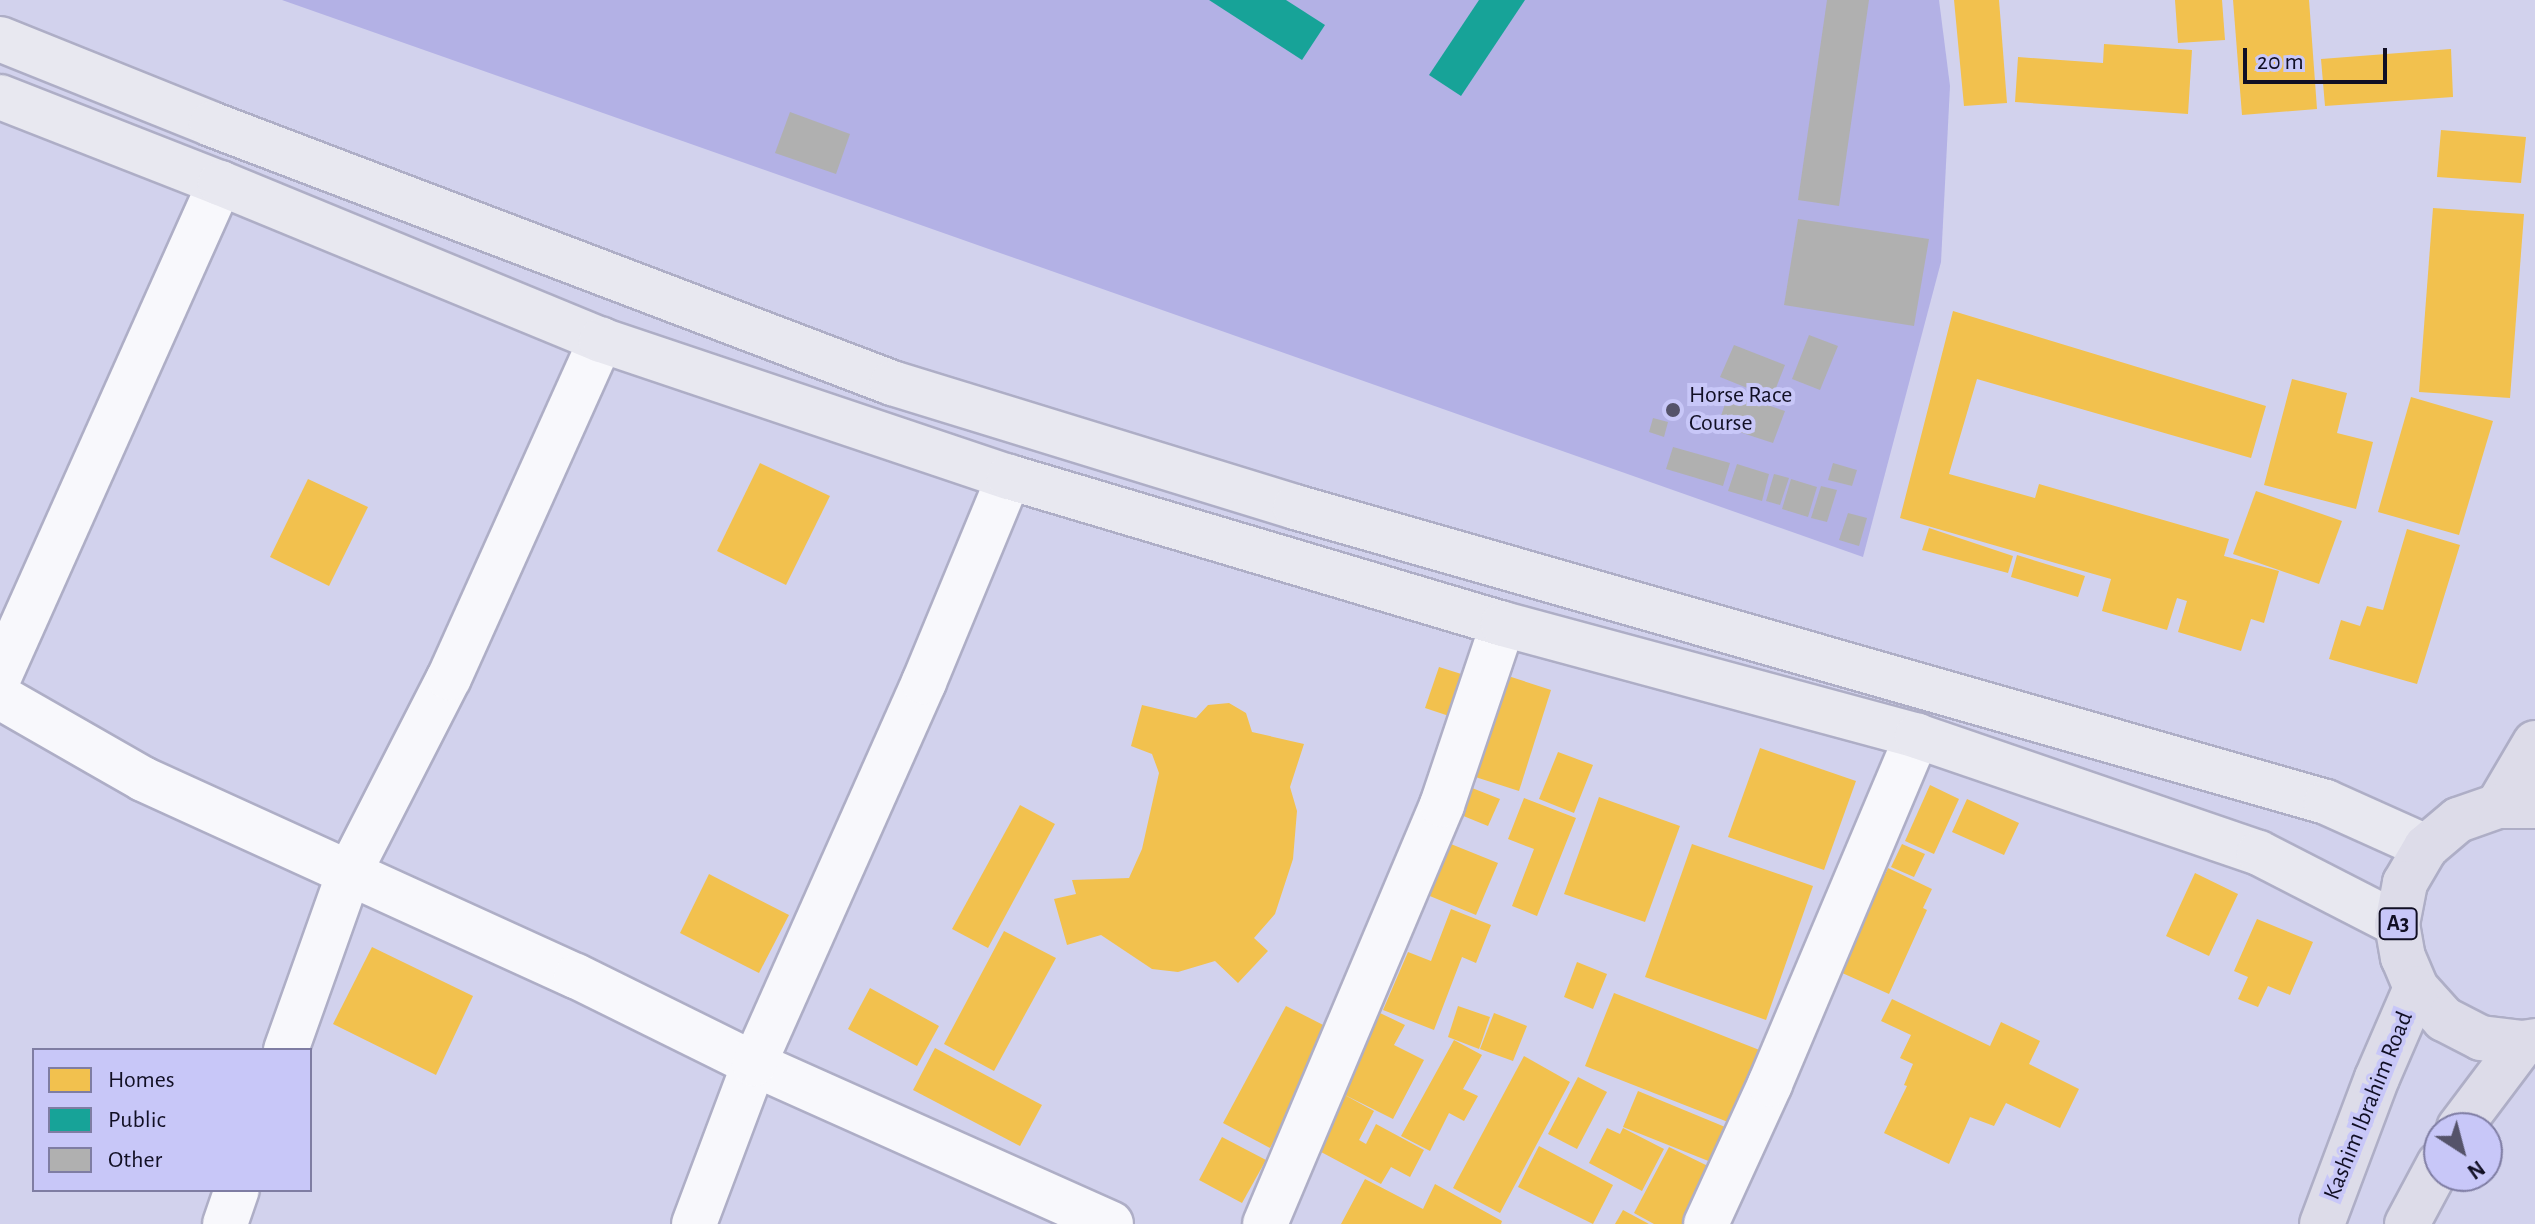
<!DOCTYPE html>
<html>
<head>
<meta charset="utf-8">
<style>
	body { margin:0 }
	#map { position:relative; width:2535px; height:1224px; overflow:hidden; background:#d2d2ed; font-family:"Alegreya Sans",sans-serif }
	div>[style] { position:absolute }
	.green>* { inset:0; background:#b3b1e5 }
	.homes>* { inset:0; background:#f2c14e }
	.public>* { inset:0; background:#17a398 }
	.building>* { inset:0; background:#b0b0b0 }
	.roads { filter:drop-shadow(2px 0 #aeaec6) drop-shadow(-2px 0 #aeaec6) drop-shadow(0 2px #aeaec6) drop-shadow(0 -2px #aeaec6) }
	.street>* { height:44px; margin:-22px; padding:0 22px; transform-origin:22px; border-radius:22px; background:#f8f8fc }
	.primary>* { height:44px; margin:-22px; padding:0 22px; transform-origin:22px; border-radius:22px; background:#e8e8f0 }
	.highway>* { height:44px; margin:-22px; padding:0 22px; transform-origin:22px; border-radius:22px; background:#dddce9 }
	.dots>* { width:22px; height:22px; translate:-50% -50%; box-sizing:border-box; border:4px solid #c8c7f8; border-radius:50% }
	span { translate:-50% -50%; white-space:nowrap; text-align:center; line-height:1.15; -webkit-text-stroke:8px #c8c7f8; paint-order:stroke }
	.shield-label span { padding:2px 6px; background:#c8c7f8; border:2px solid; border-radius:6px; -webkit-text-stroke-width:0 }
	.shield-label { font-size:22px; color:#110f24; font-weight:700 }
	.poi-label { font-size:24px; color:#110f24 }
	.left { translate:0 -50%; text-align:left }
	.street-label { font-size:24px; color:#110f24 }
	.legend { position:absolute; left:32px; top:1048px; width:280px; height:144px; box-sizing:border-box; background:#c8c7f8; border:2px solid #7f7da3; margin:0; padding:10px 14px; list-style:none; font-size:24px; color:#110f24 }
	.legend li { display:flex; align-items:center; gap:16px; height:40px }
	.legend b { width:40px; border:2px solid #7f7da3 }
	.north { position:absolute; left:2423px; top:1112px; width:80px; height:80px; box-sizing:border-box; background:#c8c7f8; border:2px solid #7f7da3; border-radius:50%; rotate:144deg; font-size:22px; font-weight:700; line-height:32px; text-align:center; color:#110f24 }
	.north::after { content:''; display:block; margin:auto; width:28px; height:36px; background:#55536a; clip-path:polygon(50% 0,100% 100%,50% 72%,0 100%) }
	.scale { position:absolute; left:2243px; top:48px; width:144px; height:36px; box-sizing:border-box; border:4px solid #110f24; border-top:0; padding-left:10px; font-size:24px; line-height:28px; white-space:nowrap; color:#110f24; -webkit-text-stroke:6px #c8c7f8; paint-order:stroke }
</style>
</head>
<body>
<div id="map">
	<div class="green">
		<div style="clip-path:polygon(282px 0,1939px 0,1950px 86px,1941px 262px,1863px 557px)"></div>
	</div>
	<div class="homes">
		<div style="clip-path:polygon(1954px 0,1999px 0,2007px 103px,1964px 106px)"></div>
		<div style="clip-path:polygon(2175px 0,2222px 0,2225px 40px,2178px 43px)"></div>
		<div style="clip-path:polygon(2233px 0,2309px 0,2317px 109px,2242px 115px)"></div>
		<div style="clip-path:polygon(2104px 44px,2192px 50px,2188px 114px,2015px 102px,2018px 57px,2103px 63px)"></div>
		<div style="clip-path:polygon(2451px 49px,2453px 97px,2325px 106px,2321px 59px)"></div>
		<div style="clip-path:polygon(2441px 130px,2526px 137px,2521px 183px,2437px 177px)"></div>
		<div style="clip-path:polygon(2433px 208px,2524px 214px,2510px 398px,2419px 392px)"></div>
		<div style="clip-path:polygon(1953px 311px,2266px 406px,2251px 458px,1977px 379px,1949px 474px,2035px 498px,2039px 484px,2229px 539px,2224px 556px,2279px 571px,2264px 623px,2251px 619px,2241px 651px,2178px 632px,2187px 601px,2177px 598px,2167px 630px,2102px 611px,2111px 579px,1900px 518px)"></div>
		<div style="clip-path:polygon(2292px 379px,2347px 393px,2337px 433px,2373px 442px,2356px 509px,2264px 485px)"></div>
		<div style="clip-path:polygon(2411px 397px,2493px 421px,2459px 535px,2378px 512px)"></div>
		<div style="clip-path:polygon(760px 463px,830px 496px,786px 585px,717px 551px)"></div>
		<div style="clip-path:polygon(308px 479px,368px 507px,329px 586px,270px 557px)"></div>
		<div style="clip-path:polygon(2256px 491px,2342px 521px,2319px 584px,2233px 554px)"></div>
		<div style="clip-path:polygon(1929px 528px,2013px 556px,2008px 573px,1922px 550px)"></div>
		<div style="clip-path:polygon(2407px 529px,2460px 545px,2417px 684px,2329px 659px,2341px 620px,2360px 626px,2367px 606px,2383px 610px)"></div>
		<div style="clip-path:polygon(2017px 555px,2085px 576px,2078px 597px,2011px 577px)"></div>
		<div style="clip-path:polygon(1439px 667px,1474px 678px,1461px 720px,1425px 708px)"></div>
		<div style="clip-path:polygon(1499px 673px,1551px 690px,1519px 791px,1466px 774px)"></div>
		<div style="clip-path:polygon(1229px 703px,1246px 713px,1252px 732px,1304px 744px,1290px 787px,1297px 811px,1293px 859px,1275px 914px,1254px 938px,1268px 951px,1238px 983px,1215px 961px,1178px 972px,1152px 969px,1101px 935px,1067px 945px,1054px 899px,1076px 894px,1072px 880px,1129px 878px,1142px 849px,1159px 773px,1152px 754px,1131px 746px,1142px 705px,1196px 718px,1208px 705px)"></div>
		<div style="clip-path:polygon(1760px 748px,1856px 781px,1824px 870px,1728px 837px)"></div>
		<div style="clip-path:polygon(1558px 752px,1593px 765px,1574px 813px,1539px 799px)"></div>
		<div style="clip-path:polygon(1930px 785px,1959px 799px,1934px 854px,1905px 841px)"></div>
		<div style="clip-path:polygon(1467px 786px,1500px 799px,1488px 826px,1456px 813px)"></div>
		<div style="clip-path:polygon(1599px 797px,1680px 826px,1645px 922px,1564px 894px)"></div>
		<div style="clip-path:polygon(1524px 798px,1576px 818px,1537px 916px,1512px 906px,1534px 849px,1508px 839px)"></div>
		<div style="clip-path:polygon(1967px 799px,2019px 823px,2004px 855px,1952px 832px)"></div>
		<div style="clip-path:polygon(1020px 805px,1055px 824px,988px 948px,952px 929px)"></div>
		<div style="clip-path:polygon(1441px 840px,1498px 863px,1476px 915px,1420px 892px)"></div>
		<div style="clip-path:polygon(1692px 844px,1813px 886px,1766px 1020px,1645px 977px)"></div>
		<div style="clip-path:polygon(1902px 844px,1925px 854px,1914px 877px,1891px 867px)"></div>
		<div style="clip-path:polygon(1888px 868px,1932px 889px,1923px 908px,1927px 910px,1889px 994px,1840px 972px)"></div>
		<div style="clip-path:polygon(2195px 873px,2238px 894px,2209px 956px,2166px 936px)"></div>
		<div style="clip-path:polygon(709px 874px,789px 915px,759px 973px,680px 933px)"></div>
		<div style="clip-path:polygon(1451px 909px,1491px 925px,1476px 963px,1462px 957px,1434px 1030px,1383px 1010px,1408px 952px,1431px 961px)"></div>
		<div style="clip-path:polygon(2257px 919px,2313px 942px,2290px 995px,2268px 986px,2258px 1007px,2238px 999px,2248px 977px,2234px 971px)"></div>
		<div style="clip-path:polygon(1004px 931px,1056px 958px,994px 1071px,944px 1044px)"></div>
		<div style="clip-path:polygon(372px 947px,473px 996px,436px 1075px,333px 1024px)"></div>
		<div style="clip-path:polygon(1577px 962px,1607px 974px,1593px 1009px,1564px 997px)"></div>
		<div style="clip-path:polygon(870px 988px,939px 1026px,917px 1066px,848px 1029px)"></div>
		<div style="clip-path:polygon(1614px 993px,1762px 1051px,1733px 1124px,1585px 1066px)"></div>
		<div style="clip-path:polygon(1892px 999px,1990px 1046px,2001px 1022px,2040px 1041px,2029px 1064px,2079px 1089px,2060px 1128px,2006px 1103px,1994px 1126px,1970px 1117px,1949px 1164px,1884px 1133px,1907px 1086px,1904px 1085px,1913px 1064px,1900px 1058px,1911px 1035px,1881px 1021px)"></div>
		<div style="clip-path:polygon(1286px 1006px,1333px 1030px,1270px 1148px,1223px 1123px)"></div>
		<div style="clip-path:polygon(1458px 1006px,1490px 1017px,1479px 1049px,1448px 1037px)"></div>
		<div style="clip-path:polygon(1380px 1013px,1405px 1025px,1394px 1045px,1424px 1060px,1393px 1119px,1341px 1093px,1374px 1111px,1359px 1140px,1366px 1144px,1376px 1124px,1424px 1150px,1410px 1177px,1391px 1167px,1381px 1184px,1308px 1145px)"></div>
		<div style="clip-path:polygon(1494px 1013px,1527px 1026px,1513px 1061px,1480px 1049px)"></div>
		<div style="clip-path:polygon(1454px 1040px,1482px 1055px,1463px 1089px,1478px 1096px,1464px 1121px,1449px 1113px,1430px 1151px,1401px 1136px)"></div>
		<div style="clip-path:polygon(935px 1048px,1042px 1105px,1020px 1146px,913px 1090px)"></div>
		<div style="clip-path:polygon(1524px 1056px,1570px 1082px,1500px 1213px,1453px 1188px)"></div>
		<div style="clip-path:polygon(1578px 1077px,1607px 1092px,1577px 1149px,1548px 1134px)"></div>
		<div style="clip-path:polygon(1638px 1091px,1730px 1129px,1716px 1164px,1623px 1127px)"></div>
		<div style="clip-path:polygon(1607px 1128px,1620px 1134px,1623px 1128px,1664px 1149px,1642px 1191px,1589px 1163px)"></div>
		<div style="clip-path:polygon(1222px 1137px,1266px 1160px,1242px 1203px,1199px 1180px)"></div>
		<div style="clip-path:polygon(1539px 1146px,1613px 1185px,1593px 1224px,1518px 1187px)"></div>
		<div style="clip-path:polygon(1669px 1147px,1712px 1168px,1683px 1224px,1654px 1224px,1634px 1213px)"></div>
		<div style="clip-path:polygon(1365px 1179px,1423px 1209px,1435px 1184px,1502px 1221px,1501px 1224px,1341px 1224px)"></div>
		<div style="clip-path:polygon(1623px 1210px,1649px 1224px,1615px 1224px)"></div>
	</div>
	<div class="public">
		<div style="clip-path:polygon(1209px 0,1286px 0,1325px 25px,1302px 60px)"></div>
		<div style="clip-path:polygon(1479px 0,1525px 0,1461px 96px,1429px 75px)"></div>
	</div>
	<div class="building">
		<div style="clip-path:polygon(1827px 0,1869px 0,1839px 206px,1798px 200px)"></div>
		<div style="clip-path:polygon(790px 112px,850px 134px,836px 174px,775px 153px)"></div>
		<div style="clip-path:polygon(1798px 219px,1929px 239px,1914px 326px,1784px 305px)"></div>
		<div style="clip-path:polygon(1809px 335px,1838px 346px,1820px 390px,1792px 379px)"></div>
		<div style="clip-path:polygon(1734px 345px,1785px 365px,1772px 398px,1720px 377px)"></div>
		<div style="clip-path:polygon(1729px 392px,1785px 411px,1773px 443px,1718px 425px)"></div>
		<div style="clip-path:polygon(1653px 418px,1668px 422px,1664px 437px,1649px 432px)"></div>
		<div style="clip-path:polygon(1673px 447px,1730px 463px,1723px 486px,1666px 469px)"></div>
		<div style="clip-path:polygon(1833px 463px,1857px 470px,1852px 486px,1828px 480px)"></div>
		<div style="clip-path:polygon(1737px 464px,1769px 474px,1762px 501px,1728px 491px)"></div>
		<div style="clip-path:polygon(1774px 474px,1789px 478px,1780px 505px,1766px 501px)"></div>
		<div style="clip-path:polygon(1791px 479px,1817px 487px,1808px 517px,1782px 509px)"></div>
		<div style="clip-path:polygon(1821px 486px,1837px 490px,1827px 522px,1811px 518px)"></div>
		<div style="clip-path:polygon(1848px 513px,1867px 518px,1859px 546px,1839px 540px)"></div>
	</div>
	<div class="roads">
		<div class="street">
			<div style="left:0;top:675px;width:539px;rotate:-65.91deg"></div>
			<div style="left:0;top:697px;width:165px;rotate:29.8deg"></div>
			<div style="left:143px;top:779px;width:476px;rotate:24.5deg"></div>
			<div style="left:576px;top:976px;width:199px;rotate:26.3deg"></div>
			<div style="left:754px;top:1064px;width:391px;rotate:24.1deg"></div>
			<div style="left:286px;top:1050px;width:188px;rotate:-70.4deg"></div>
			<div style="left:349px;top:873px;width:219px;rotate:-62.9deg"></div>
			<div style="left:449px;top:678px;width:371px;rotate:-65.8deg"></div>
			<div style="left:225px;top:1224px;width:36px;rotate:-71deg"></div>
			<div style="left:694px;top:1224px;width:171px;rotate:-69.4deg"></div>
			<div style="left:754px;top:1064px;width:418px;rotate:-66deg"></div>
			<div style="left:924px;top:682px;width:222px;rotate:-67.5deg"></div>
			<div style="left:1265px;top:1224px;width:455px;rotate:-67.1deg"></div>
			<div style="left:1442px;top:805px;width:191px;rotate:-71.4deg"></div>
			<div style="left:1706px;top:1224px;width:154px;rotate:-65.4deg"></div>
			<div style="left:1770px;top:1084px;width:378px;rotate:-67.1deg"></div>
		</div>
		<div class="primary">
			<div style="left:0;top:39px;width:227px;rotate:21.9deg"></div>
			<div style="left:211px;top:124px;width:729px;rotate:20.82deg"></div>
			<div style="left:892px;top:383px;width:422px;rotate:17.1deg"></div>
			<div style="left:1295px;top:507px;width:1072px;rotate:15.97deg"></div>
			<div style="left:2326px;top:802px;width:110px;rotate:24.2deg"></div>
			<div style="left:0;top:97px;width:236px;rotate:21.4deg"></div>
			<div style="left:220px;top:183px;width:412px;rotate:22.4deg"></div>
			<div style="left:601px;top:340px;width:430px;rotate:18.6deg"></div>
			<div style="left:1009px;top:477px;width:515px;rotate:16.57deg"></div>
			<div style="left:1503px;top:624px;width:429px;rotate:15.1deg"></div>
			<div style="left:1917px;top:736px;width:361px;rotate:18.9deg"></div>
			<div style="left:2259px;top:853px;width:155px;rotate:27.2deg"></div>
		</div>
		<div class="highway">
			<div style="left:2498px;top:806px;width:73px;rotate:-59.6deg"></div>
			<div style="left:2535px;top:806px;width:37px;rotate:180deg"></div>
			<div style="left:2498px;top:806px;width:42px;rotate:160.7deg"></div>
			<div style="left:2458px;top:820px;width:42px;rotate:139.8deg"></div>
			<div style="left:2426px;top:847px;width:42px;rotate:120.3deg"></div>
			<div style="left:2405px;top:883px;width:42px;rotate:101deg"></div>
			<div style="left:2397px;top:924px;width:34px;rotate:80deg"></div>
			<div style="left:2403px;top:957px;width:34px;rotate:67deg"></div>
			<div style="left:2416px;top:988px;width:42px;rotate:47.9deg"></div>
			<div style="left:2444px;top:1019px;width:42px;rotate:27.2deg"></div>
			<div style="left:2481px;top:1038px;width:42px;rotate:6.8deg"></div>
			<div style="left:2523px;top:1043px;width:12px;rotate:-9deg"></div>
			<div style="left:2459px;top:1128px;width:106px;rotate:-53deg"></div>
			<div style="left:2322px;top:1224px;width:156px;rotate:-69.4deg"></div>
			<div style="left:2377px;top:1078px;width:98px;rotate:-66.6deg"></div>
			<div style="left:2407px;top:1224px;width:68px;rotate:-61.9deg"></div>
		</div>
	</div>
	<div class="dots">
		<div style="left:1673px;top:410px;background:#55536a"></div>
	</div>
	<div class="shield-label">
		<span style="left:2398px;top:924px">A3</span>
	</div>
	<div class="poi-label">
		<span class="left" style="left:1689px;top:410px">Horse Race<br>Course</span>
	</div>
	<div class="street-label">
		<span style="left:2369px;top:1106px;rotate:-68deg">Kashim Ibrahim Road</span>
	</div>
	<ul class="legend">
	<li><b style="height:22px;background:#f2c14e"></b>Homes</li>
	<li><b style="height:22px;background:#17a398"></b>Public</li>
	<li><b style="height:22px;background:#b0b0b0"></b>Other</li>
	</ul>
	<div class="north">N</div>
	<div class="scale">20 m</div>
</div>
</body>
</html>
